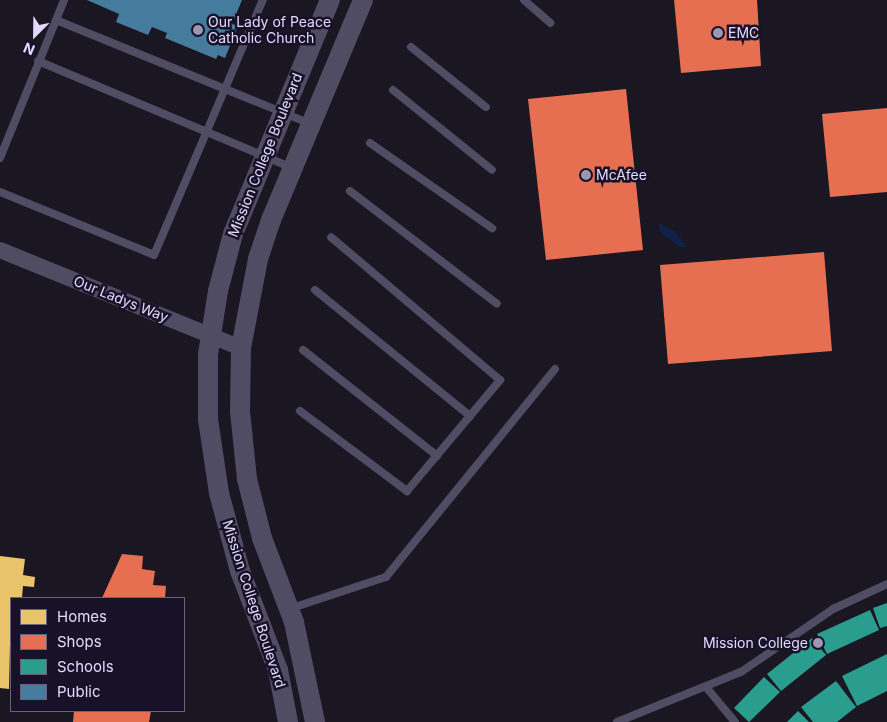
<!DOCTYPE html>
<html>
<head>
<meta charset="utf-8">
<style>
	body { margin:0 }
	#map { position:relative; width:887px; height:722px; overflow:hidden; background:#1a1723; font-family:Inter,sans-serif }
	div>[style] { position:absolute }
	.water>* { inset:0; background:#112046 }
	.homes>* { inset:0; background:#e9c46a }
	.shops>* { inset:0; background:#e76f51 }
	.schools>* { inset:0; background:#2a9d8f }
	.public>* { inset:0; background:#457b9d }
	.service>* { height:8px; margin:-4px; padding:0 4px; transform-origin:4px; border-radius:4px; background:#4f4c63 }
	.minor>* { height:16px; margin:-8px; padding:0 8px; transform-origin:8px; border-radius:8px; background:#4f4c63 }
	.tertiary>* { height:20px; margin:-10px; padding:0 10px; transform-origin:10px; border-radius:10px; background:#4f4c63 }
	.dots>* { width:14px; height:14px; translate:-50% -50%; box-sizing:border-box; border:2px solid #171228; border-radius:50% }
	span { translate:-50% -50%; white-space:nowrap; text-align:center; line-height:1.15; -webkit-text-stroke:5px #171228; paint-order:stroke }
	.poi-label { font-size:14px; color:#e1dafd }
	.left { translate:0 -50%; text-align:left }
	.right { translate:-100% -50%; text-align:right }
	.street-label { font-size:14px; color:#e1dafd }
	.legend { position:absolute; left:10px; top:597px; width:175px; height:115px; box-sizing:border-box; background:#171228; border:1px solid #68627d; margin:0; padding:6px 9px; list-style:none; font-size:15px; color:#e1dafd }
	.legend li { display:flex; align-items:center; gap:10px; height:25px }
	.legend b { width:25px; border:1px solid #68627d }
	.north { position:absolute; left:10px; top:10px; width:50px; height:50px; -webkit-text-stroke:4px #171228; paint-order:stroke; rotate:203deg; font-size:14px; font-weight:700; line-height:20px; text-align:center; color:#e1dafd }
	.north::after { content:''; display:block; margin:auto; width:18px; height:22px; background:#e1dafd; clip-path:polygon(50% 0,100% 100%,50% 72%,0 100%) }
</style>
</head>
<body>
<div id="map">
	<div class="water">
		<div style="clip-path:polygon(659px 223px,676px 232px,687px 247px,679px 247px,659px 231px)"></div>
	</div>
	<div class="homes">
		<div style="clip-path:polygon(0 556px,25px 559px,23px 575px,35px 577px,34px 587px,23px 586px,22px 598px,11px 598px,9px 689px,0 688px)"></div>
	</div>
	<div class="shops">
		<div style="clip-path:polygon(674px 0,757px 0,761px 66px,681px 73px)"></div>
		<div style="clip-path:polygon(626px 89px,643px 250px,546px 260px,528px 99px)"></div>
		<div style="clip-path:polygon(887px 108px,887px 192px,830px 197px,822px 114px)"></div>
		<div style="clip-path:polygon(824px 252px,832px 351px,668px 364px,660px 265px)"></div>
		<div style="clip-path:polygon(122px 554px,143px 556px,142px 569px,155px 571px,153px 585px,166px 586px,165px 598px,102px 598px)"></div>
		<div style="clip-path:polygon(74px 711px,151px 711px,149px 722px,73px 722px)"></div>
	</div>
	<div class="schools">
		<div style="clip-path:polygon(887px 603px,887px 626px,880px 628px,873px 608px)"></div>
		<div style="clip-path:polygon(870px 610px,879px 630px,827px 654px,817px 634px)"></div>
		<div style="clip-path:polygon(812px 638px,826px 655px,781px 691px,767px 674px)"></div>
		<div style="clip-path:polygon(887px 654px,887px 691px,857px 706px,842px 676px)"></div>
		<div style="clip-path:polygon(764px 677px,780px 692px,749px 722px,734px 708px)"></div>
		<div style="clip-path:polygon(836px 681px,856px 707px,837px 722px,813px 722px,801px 707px)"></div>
		<div style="clip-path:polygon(798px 711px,809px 722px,787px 722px)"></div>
	</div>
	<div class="public">
		<div style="clip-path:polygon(87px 0,242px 0,232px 24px,238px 26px,225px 58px,218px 55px,216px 59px,165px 38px,167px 33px,152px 27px,148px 35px,116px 22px,119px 14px)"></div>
	</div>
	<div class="service">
		<div style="left:524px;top:0;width:35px;rotate:41deg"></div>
		<div style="left:56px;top:20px;width:275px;rotate:22.2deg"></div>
		<div style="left:411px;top:47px;width:96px;rotate:38.7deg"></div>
		<div style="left:38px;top:61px;width:276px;rotate:22.8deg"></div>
		<div style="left:393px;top:90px;width:127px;rotate:38.9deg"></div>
		<div style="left:370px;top:143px;width:149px;rotate:34.9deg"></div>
		<div style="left:0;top:158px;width:170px;rotate:-67.9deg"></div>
		<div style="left:350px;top:191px;width:185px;rotate:37.5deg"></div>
		<div style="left:0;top:192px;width:166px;rotate:22.2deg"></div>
		<div style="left:154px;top:255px;width:277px;rotate:-66.9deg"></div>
		<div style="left:315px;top:290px;width:200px;rotate:39.1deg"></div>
		<div style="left:303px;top:350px;width:171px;rotate:38.3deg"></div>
		<div style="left:300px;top:411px;width:134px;rotate:36.8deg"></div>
		<div style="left:407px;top:491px;width:145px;rotate:-50deg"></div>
		<div style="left:500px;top:380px;width:221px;rotate:-139.8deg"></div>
		<div style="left:289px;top:609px;width:102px;rotate:-18.3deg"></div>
		<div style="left:386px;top:577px;width:268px;rotate:-50.9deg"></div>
		<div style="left:706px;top:687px;width:45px;rotate:50.4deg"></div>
		<div style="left:617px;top:722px;width:134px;rotate:-22deg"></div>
		<div style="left:741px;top:672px;width:112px;rotate:-34.4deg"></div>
		<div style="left:833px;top:609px;width:60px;rotate:-24.8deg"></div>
	</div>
	<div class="minor">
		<div style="left:0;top:250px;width:260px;rotate:22.1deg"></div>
	</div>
	<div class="tertiary">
		<div style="left:288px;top:722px;width:53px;rotate:-100.9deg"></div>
		<div style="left:278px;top:670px;width:106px;rotate:-111deg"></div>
		<div style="left:240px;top:571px;width:81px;rotate:-105.1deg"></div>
		<div style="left:219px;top:493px;width:75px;rotate:-98.5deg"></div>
		<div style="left:208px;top:419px;width:65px;rotate:-90deg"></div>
		<div style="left:208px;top:354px;width:64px;rotate:-81deg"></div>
		<div style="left:218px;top:291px;width:59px;rotate:-75.3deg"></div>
		<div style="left:233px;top:234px;width:253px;rotate:-67.5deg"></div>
		<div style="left:315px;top:722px;width:102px;rotate:-101.9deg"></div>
		<div style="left:294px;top:622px;width:90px;rotate:-110.9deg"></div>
		<div style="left:262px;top:538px;width:61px;rotate:-104.3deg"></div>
		<div style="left:247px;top:479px;width:68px;rotate:-95.9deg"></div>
		<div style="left:240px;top:411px;width:63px;rotate:-89.1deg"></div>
		<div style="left:241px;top:348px;width:91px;rotate:-79.2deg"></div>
		<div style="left:258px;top:259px;width:41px;rotate:-71.6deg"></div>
		<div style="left:271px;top:220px;width:238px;rotate:-67.3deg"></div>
	</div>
	<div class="dots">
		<div style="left:198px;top:30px;background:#9b96b1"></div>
		<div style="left:718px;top:33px;background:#9b96b1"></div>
		<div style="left:586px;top:175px;background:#9b96b1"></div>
		<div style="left:818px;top:643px;background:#9b96b1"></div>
	</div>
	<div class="poi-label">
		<span class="left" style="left:208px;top:30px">Our Lady of Peace<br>Catholic Church</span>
		<span class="left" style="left:728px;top:33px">EMC</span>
		<span class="left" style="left:596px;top:175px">McAfee</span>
		<span class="right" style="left:808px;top:643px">Mission College</span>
	</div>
	<div class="street-label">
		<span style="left:265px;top:155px;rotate:-68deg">Mission College Boulevard</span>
		<span style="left:121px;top:299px;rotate:22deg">Our Ladys Way</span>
		<span style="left:254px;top:604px;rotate:72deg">Mission College Boulevard</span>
	</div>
	<ul class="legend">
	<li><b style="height:14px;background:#e9c46a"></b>Homes</li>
	<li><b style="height:14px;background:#e76f51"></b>Shops</li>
	<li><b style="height:14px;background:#2a9d8f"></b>Schools</li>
	<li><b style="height:14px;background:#457b9d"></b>Public</li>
	</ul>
	<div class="north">N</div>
</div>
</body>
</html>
